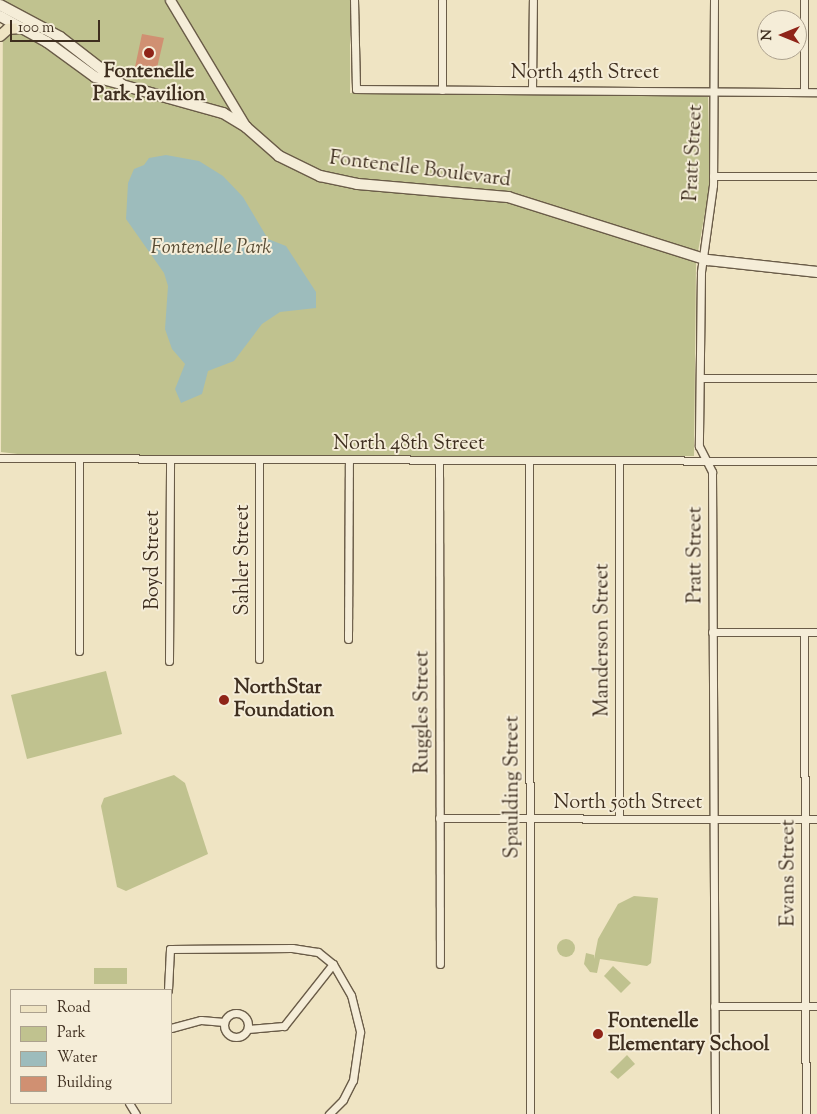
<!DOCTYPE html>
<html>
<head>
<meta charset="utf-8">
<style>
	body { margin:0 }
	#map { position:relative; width:817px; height:1114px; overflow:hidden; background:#efe4c3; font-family:"Sorts Mill Goudy",serif }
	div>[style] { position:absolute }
	.green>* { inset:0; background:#c0c28f }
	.round { border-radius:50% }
	.water>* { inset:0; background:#9dbcbc }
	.building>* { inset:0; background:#d09072 }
	.roads { filter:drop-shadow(1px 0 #6a5c48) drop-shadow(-1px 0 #6a5c48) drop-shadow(0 1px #6a5c48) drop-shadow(0 -1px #6a5c48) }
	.minor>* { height:7px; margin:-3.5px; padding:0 3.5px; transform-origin:3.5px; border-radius:3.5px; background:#f5edd8 }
	.minor>.ring { margin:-3.5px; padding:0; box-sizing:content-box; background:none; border:7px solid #f5edd8; border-radius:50% }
	.tertiary>* { height:9px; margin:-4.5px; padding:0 4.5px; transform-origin:4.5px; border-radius:4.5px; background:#f5edd8 }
	.secondary>* { height:10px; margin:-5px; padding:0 5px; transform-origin:5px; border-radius:5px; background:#f5edd8 }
	.primary>* { height:10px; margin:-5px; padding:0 5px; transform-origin:5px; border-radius:5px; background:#efe4c3 }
	.dots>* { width:14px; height:14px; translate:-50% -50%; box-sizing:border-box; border:2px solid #f5edd8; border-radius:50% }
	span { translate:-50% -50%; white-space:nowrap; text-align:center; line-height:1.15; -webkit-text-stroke:4px #f5edd8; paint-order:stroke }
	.poi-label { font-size:20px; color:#3e2e1f; font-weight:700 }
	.left { translate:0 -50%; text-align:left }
	.street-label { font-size:20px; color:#3e2e1f }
	.park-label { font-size:20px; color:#584c35; font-style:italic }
	.legend { position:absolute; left:10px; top:989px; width:162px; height:115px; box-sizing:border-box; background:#f5edd8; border:1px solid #aca18e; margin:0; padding:6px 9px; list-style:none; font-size:15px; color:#3e2e1f }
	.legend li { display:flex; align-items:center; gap:10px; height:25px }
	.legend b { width:25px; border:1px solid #aca18e }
	.north { position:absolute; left:757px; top:10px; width:50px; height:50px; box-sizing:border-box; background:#f5edd8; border:1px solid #aca18e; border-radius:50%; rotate:270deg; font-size:14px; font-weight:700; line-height:20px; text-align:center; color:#3e2e1f }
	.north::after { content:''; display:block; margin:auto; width:18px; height:22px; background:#8f2418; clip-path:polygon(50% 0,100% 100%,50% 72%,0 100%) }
	.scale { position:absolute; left:10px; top:20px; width:90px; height:22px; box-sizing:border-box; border:2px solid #3e2e1f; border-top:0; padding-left:6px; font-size:15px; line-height:18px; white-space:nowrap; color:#3e2e1f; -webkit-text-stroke:4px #f5edd8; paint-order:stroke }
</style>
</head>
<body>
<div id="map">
	<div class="green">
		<div style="clip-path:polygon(3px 0,350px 0,350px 93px,625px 87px,708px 97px,710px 184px,696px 263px,694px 456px,34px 456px,1px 452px)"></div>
		<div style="clip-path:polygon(106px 671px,122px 734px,27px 759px,11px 695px)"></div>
		<div style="clip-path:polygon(174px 775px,185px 783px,208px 854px,126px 891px,117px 887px,101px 806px,104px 798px)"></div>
		<div style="clip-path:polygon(634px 896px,658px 898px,651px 963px,647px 966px,600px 959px,597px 973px,590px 972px,584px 964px,586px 953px,594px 955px,594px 959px,598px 939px,618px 904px)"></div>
		<div class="round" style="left:557px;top:939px;width:18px;height:18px"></div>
		<div style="clip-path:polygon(613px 966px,631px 983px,621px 993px,604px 976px)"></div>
		<div style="clip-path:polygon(94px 968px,127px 968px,127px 984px,94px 984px)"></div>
		<div style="clip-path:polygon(627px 1055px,635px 1064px,618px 1079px,610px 1072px)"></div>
	</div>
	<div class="water">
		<div style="clip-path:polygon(166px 155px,199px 161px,223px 176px,243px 197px,268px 239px,286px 246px,316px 292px,316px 308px,280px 312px,262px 324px,234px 361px,208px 371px,202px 394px,181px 403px,175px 389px,185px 364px,172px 349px,165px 329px,168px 286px,164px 273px,126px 219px,128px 183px,134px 169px,144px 165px,149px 158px)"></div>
	</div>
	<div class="building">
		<div style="clip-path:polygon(142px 34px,164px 38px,156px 72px,135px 67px)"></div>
	</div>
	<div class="roads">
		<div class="minor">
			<div style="left:354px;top:0;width:89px;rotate:88.7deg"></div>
			<div style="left:356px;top:89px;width:461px;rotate:0.4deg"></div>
			<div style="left:714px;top:0;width:185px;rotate:90.3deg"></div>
			<div style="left:713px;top:185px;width:88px;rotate:97.9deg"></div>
			<div style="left:701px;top:272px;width:174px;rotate:90.7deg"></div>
			<div style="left:699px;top:446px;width:29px;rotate:63deg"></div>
			<div style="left:712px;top:472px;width:642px;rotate:89.73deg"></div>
			<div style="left:532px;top:89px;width:89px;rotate:-89.4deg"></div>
			<div style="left:442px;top:90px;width:90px;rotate:-90deg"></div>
			<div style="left:804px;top:92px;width:92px;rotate:-90deg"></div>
			<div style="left:713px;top:176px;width:104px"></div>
			<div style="left:701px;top:378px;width:116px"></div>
			<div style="left:0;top:458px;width:817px;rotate:0.21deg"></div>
			<div style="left:79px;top:459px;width:192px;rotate:90deg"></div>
			<div style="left:259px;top:460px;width:199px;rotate:90deg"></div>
			<div style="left:439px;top:460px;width:504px;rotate:89.89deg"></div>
			<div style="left:529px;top:461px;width:653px;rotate:89.91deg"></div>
			<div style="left:619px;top:461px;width:358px;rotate:90deg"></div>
			<div style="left:712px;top:632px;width:105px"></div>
			<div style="left:804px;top:632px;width:482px;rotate:89.8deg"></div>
			<div style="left:348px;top:639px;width:179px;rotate:-89.7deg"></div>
			<div style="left:169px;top:661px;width:201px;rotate:-89.7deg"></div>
			<div style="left:439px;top:818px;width:378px;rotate:0.2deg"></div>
			<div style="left:168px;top:990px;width:41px;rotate:-87.2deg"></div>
			<div style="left:170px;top:949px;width:122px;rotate:-0.5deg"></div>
			<div style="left:292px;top:948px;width:26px;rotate:9deg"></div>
			<div style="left:318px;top:952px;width:19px;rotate:39deg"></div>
			<div style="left:333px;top:964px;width:36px;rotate:60deg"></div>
			<div style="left:351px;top:995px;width:38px;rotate:76deg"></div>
			<div style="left:360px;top:1032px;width:49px;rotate:98.3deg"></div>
			<div style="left:353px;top:1080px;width:22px;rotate:117deg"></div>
			<div style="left:343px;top:1100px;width:20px;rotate:135deg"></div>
			<div style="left:714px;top:1006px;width:103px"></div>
			<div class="ring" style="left:224px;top:1013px;width:17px;height:17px"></div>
			<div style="left:171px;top:1028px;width:31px;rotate:-15deg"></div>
			<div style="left:201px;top:1020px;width:23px;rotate:5deg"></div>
			<div style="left:248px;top:1029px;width:36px;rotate:-5deg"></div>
			<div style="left:284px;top:1026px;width:79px;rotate:-51.7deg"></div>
			<div style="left:129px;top:1103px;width:13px;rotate:58deg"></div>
		</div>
		<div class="tertiary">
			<div style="left:170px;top:0;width:148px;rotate:59.1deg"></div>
		</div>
		<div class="secondary">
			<div style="left:0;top:5px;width:68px;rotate:28.1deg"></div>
			<div style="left:60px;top:37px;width:78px;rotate:37.7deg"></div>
			<div style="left:122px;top:85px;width:105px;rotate:15.5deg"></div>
			<div style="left:223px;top:113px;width:27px;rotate:31deg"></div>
			<div style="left:246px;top:127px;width:44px;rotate:41.3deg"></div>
			<div style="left:279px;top:156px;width:46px;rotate:26deg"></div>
			<div style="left:320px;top:176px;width:38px;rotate:12deg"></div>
			<div style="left:357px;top:184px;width:152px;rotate:4.9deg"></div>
			<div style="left:508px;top:197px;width:210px;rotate:17.5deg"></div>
			<div style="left:708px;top:260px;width:110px;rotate:6.3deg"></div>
			<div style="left:0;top:16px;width:54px;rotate:29deg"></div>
			<div style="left:47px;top:42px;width:59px;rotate:36.1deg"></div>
			<div style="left:95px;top:77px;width:27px;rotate:15deg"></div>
		</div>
		<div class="primary">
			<div style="left:0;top:36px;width:11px;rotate:-41deg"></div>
			<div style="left:8px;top:29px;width:16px;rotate:-4deg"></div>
		</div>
	</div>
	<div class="dots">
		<div style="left:149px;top:53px;background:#8f2418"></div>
		<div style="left:224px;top:700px;background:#8f2418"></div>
		<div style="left:598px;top:1034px;background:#8f2418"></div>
	</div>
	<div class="poi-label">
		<span style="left:149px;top:84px">Fontenelle<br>Park Pavilion</span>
		<span class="left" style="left:234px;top:700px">NorthStar<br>Foundation</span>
		<span class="left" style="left:608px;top:1034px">Fontenelle<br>Elementary School</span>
	</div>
	<div class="street-label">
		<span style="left:585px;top:73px">North 45th Street</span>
		<span style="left:694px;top:153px;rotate:-87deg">Pratt Street</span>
		<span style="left:420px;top:170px;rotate:7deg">Fontenelle Boulevard</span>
		<span style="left:409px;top:444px">North 48th Street</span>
		<span style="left:696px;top:555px;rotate:-90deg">Pratt Street</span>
		<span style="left:153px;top:560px;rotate:-90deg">Boyd Street</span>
		<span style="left:243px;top:560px;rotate:-90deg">Sahler Street</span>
		<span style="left:603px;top:640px;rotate:-90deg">Manderson Street</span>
		<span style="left:423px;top:712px;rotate:-90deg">Ruggles Street</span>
		<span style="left:513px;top:787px;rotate:-90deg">Spaulding Street</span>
		<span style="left:628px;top:803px">North 50th Street</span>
		<span style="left:789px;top:873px;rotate:-90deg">Evans Street</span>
	</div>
	<div class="park-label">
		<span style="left:211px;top:248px">Fontenelle Park</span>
	</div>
	<ul class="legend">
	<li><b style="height:6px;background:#efe4c3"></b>Road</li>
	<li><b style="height:14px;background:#c0c28f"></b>Park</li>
	<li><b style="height:14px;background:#9dbcbc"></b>Water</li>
	<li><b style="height:14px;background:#d09072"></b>Building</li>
	</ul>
	<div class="north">N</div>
	<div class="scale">100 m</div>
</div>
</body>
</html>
